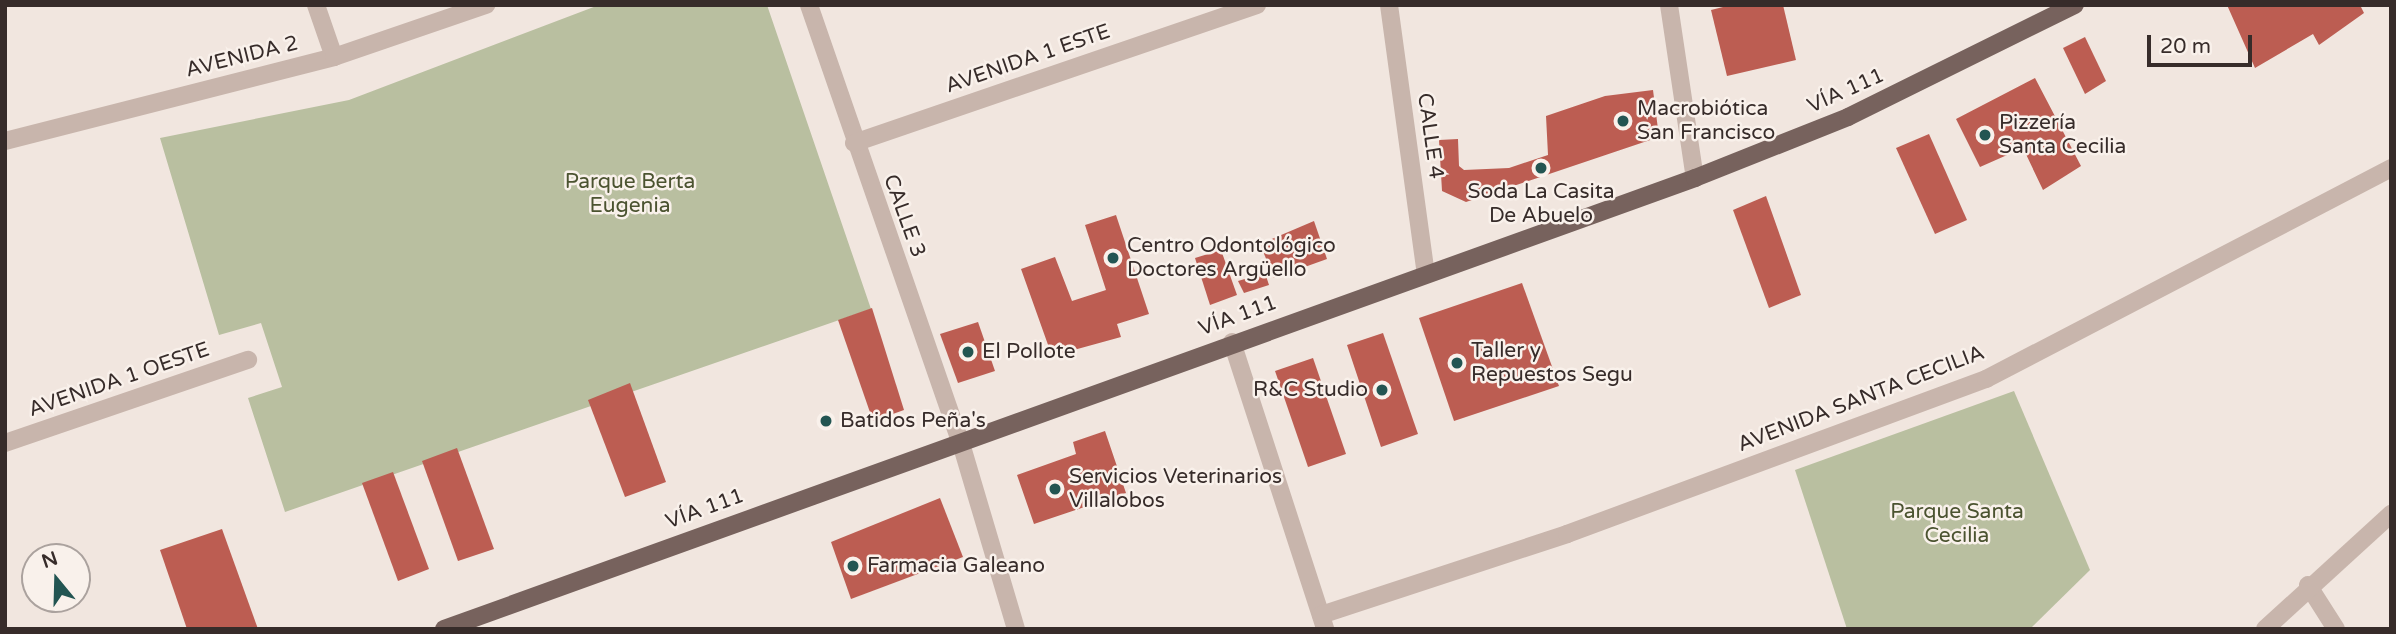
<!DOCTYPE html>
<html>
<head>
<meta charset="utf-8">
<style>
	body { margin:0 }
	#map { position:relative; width:2396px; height:634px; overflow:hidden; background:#f1e6df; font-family:"Varela Round",sans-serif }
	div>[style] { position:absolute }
	.green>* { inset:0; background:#b9bfa0 }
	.building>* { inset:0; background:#bc5d52 }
	.minor>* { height:18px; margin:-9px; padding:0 9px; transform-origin:9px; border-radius:9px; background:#c8b5ac }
	.major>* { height:18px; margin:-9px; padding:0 9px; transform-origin:9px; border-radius:9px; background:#77625d }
	.dots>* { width:19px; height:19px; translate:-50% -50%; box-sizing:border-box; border:4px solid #f9f1eb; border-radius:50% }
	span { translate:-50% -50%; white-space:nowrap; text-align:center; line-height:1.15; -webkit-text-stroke:5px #f9f1eb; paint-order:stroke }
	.street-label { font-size:21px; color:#372c2a }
	.poi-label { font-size:21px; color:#372c2a }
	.left { translate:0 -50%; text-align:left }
	.right { translate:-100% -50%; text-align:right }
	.park-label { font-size:21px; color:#4b5330 }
	.frame { position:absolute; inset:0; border:7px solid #372c2a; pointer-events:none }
	.north { position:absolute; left:21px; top:543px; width:70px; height:70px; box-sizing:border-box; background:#f9f1eb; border:2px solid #aba29e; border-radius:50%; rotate:341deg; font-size:19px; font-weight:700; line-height:28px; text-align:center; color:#372c2a }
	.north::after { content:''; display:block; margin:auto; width:24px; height:32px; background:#235552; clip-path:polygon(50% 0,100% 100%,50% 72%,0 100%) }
	.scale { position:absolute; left:2147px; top:35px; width:105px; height:32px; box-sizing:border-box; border:4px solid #372c2a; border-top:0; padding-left:9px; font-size:21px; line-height:24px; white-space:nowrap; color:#372c2a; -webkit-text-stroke:5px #f9f1eb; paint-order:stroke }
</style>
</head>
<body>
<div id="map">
	<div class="green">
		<div style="clip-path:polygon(599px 5px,767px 5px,871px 309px,285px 512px,248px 398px,282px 387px,261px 323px,219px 335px,160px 138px,349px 100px)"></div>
		<div style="clip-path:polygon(2014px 391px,2090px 570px,2030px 629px,1847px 629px,1795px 470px)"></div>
	</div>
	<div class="building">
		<div style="clip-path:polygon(1731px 5px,1783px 5px,1796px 60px,1727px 76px,1711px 10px)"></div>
		<div style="clip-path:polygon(2227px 5px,2360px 5px,2364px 13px,2319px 45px,2313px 34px,2255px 68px)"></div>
		<div style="clip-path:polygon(2085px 37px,2106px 81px,2085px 94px,2063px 48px)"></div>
		<div style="clip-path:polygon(2035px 78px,2081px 166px,2043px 190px,2023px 148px,1980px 167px,1956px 119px)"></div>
		<div style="clip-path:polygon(1653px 90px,1659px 137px,1466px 202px,1442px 191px,1439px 140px,1458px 139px,1459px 166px,1464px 170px,1509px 168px,1548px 155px,1546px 116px,1605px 96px)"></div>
		<div style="clip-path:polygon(1929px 134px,1967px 220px,1935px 234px,1896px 148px)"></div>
		<div style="clip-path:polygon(1766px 196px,1801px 295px,1769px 308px,1733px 210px)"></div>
		<div style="clip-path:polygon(1116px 215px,1149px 314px,1117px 324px,1121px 337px,1052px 356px,1021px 269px,1055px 257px,1072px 301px,1106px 290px,1085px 225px)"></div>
		<div style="clip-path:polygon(1314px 221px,1327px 259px,1274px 278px,1260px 244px)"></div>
		<div style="clip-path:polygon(1221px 250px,1237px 295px,1210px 305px,1195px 258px)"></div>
		<div style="clip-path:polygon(1265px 273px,1269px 285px,1244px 293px,1238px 281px)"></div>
		<div style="clip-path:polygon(1522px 283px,1559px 386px,1454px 421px,1419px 318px)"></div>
		<div style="clip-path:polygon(872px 308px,904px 410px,873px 421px,838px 320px)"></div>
		<div style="clip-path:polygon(978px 322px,995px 371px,958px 383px,940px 334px)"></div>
		<div style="clip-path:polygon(1383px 333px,1418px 434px,1381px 447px,1347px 345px)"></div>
		<div style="clip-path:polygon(1313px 358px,1346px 454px,1308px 467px,1275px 371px)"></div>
		<div style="clip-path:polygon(630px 383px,666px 482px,625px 497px,588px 400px)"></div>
		<div style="clip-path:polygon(1105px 431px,1126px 493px,1034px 524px,1017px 475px,1076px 454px,1073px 442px)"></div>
		<div style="clip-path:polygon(457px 448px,494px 549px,458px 561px,422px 461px)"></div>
		<div style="clip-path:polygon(393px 472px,429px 569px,398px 581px,362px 483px)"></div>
		<div style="clip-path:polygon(940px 498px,963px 557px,851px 599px,831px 542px)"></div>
		<div style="clip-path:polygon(222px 529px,258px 629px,187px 629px,160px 550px)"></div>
	</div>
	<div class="minor">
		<div style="left:316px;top:5px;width:55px;rotate:70.9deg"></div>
		<div style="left:809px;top:5px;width:460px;rotate:70.9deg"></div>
		<div style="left:960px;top:440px;width:197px;rotate:73.5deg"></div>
		<div style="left:1389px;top:5px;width:272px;rotate:82.2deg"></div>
		<div style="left:1669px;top:5px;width:175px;rotate:81.5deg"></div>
		<div style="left:5px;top:141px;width:340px;rotate:-14.3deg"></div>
		<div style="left:334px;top:57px;width:161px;rotate:-18.9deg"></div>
		<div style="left:854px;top:143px;width:426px;rotate:-18.9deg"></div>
		<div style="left:1232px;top:342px;width:302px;rotate:72deg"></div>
		<div style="left:5px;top:443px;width:257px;rotate:-18.9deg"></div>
		<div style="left:2308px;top:585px;width:52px;rotate:57.5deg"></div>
		<div style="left:1321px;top:615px;width:259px;rotate:-18.2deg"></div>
		<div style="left:1567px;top:534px;width:447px;rotate:-20.3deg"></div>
		<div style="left:1986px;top:379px;width:457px;rotate:-27.5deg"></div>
		<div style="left:2265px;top:629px;width:171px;rotate:-42.4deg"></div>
	</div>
	<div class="major">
		<div style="left:444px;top:629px;width:1330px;rotate:-19.82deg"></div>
		<div style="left:1695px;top:178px;width:165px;rotate:-21.7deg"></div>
		<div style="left:1848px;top:117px;width:253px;rotate:-26.3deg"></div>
	</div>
	<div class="dots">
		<div style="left:1623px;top:121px;background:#235552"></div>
		<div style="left:1985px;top:135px;background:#235552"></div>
		<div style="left:1541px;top:168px;background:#235552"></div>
		<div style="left:1113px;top:258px;background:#235552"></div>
		<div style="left:968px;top:352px;background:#235552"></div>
		<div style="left:1457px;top:363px;background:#235552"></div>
		<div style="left:1382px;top:390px;background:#235552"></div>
		<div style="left:826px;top:421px;background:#235552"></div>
		<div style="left:1055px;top:489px;background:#235552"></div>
		<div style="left:853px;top:566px;background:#235552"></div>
	</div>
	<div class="street-label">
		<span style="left:242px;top:57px;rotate:-14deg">AVENIDA 2</span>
		<span style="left:1028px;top:59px;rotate:-19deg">AVENIDA 1 ESTE</span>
		<span style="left:1846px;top:91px;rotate:-24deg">VÍA 111</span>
		<span style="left:1430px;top:136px;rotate:82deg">CALLE 4</span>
		<span style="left:904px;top:216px;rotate:70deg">CALLE 3</span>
		<span style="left:1238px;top:316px;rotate:-20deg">VÍA 111</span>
		<span style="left:119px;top:380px;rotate:-19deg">AVENIDA 1 OESTE</span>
		<span style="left:1861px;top:399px;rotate:-21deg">AVENIDA SANTA CECILIA</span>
		<span style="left:705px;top:509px;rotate:-20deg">VÍA 111</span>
	</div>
	<div class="poi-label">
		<span class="left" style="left:1637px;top:121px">Macrobiótica<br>San Francisco</span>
		<span class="left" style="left:1999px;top:135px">Pizzería<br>Santa Cecilia</span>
		<span style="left:1541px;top:204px">Soda La Casita<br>De Abuelo</span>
		<span class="left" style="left:1127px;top:258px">Centro Odontológico<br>Doctores Argüello</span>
		<span class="left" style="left:1471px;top:363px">Taller y<br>Repuestos Segu</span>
		<span class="left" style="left:982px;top:352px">El Pollote</span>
		<span class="right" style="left:1368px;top:390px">R&amp;C Studio</span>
		<span class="left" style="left:840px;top:421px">Batidos Peña's</span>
		<span class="left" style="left:1069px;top:489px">Servicios Veterinarios<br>Villalobos</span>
		<span class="left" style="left:867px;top:566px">Farmacia Galeano</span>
	</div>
	<div class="park-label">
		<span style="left:630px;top:194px">Parque Berta<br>Eugenia</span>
		<span style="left:1957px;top:524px">Parque Santa<br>Cecilia</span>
	</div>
	<div class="frame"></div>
	<div class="north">N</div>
	<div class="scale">20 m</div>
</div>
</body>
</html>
